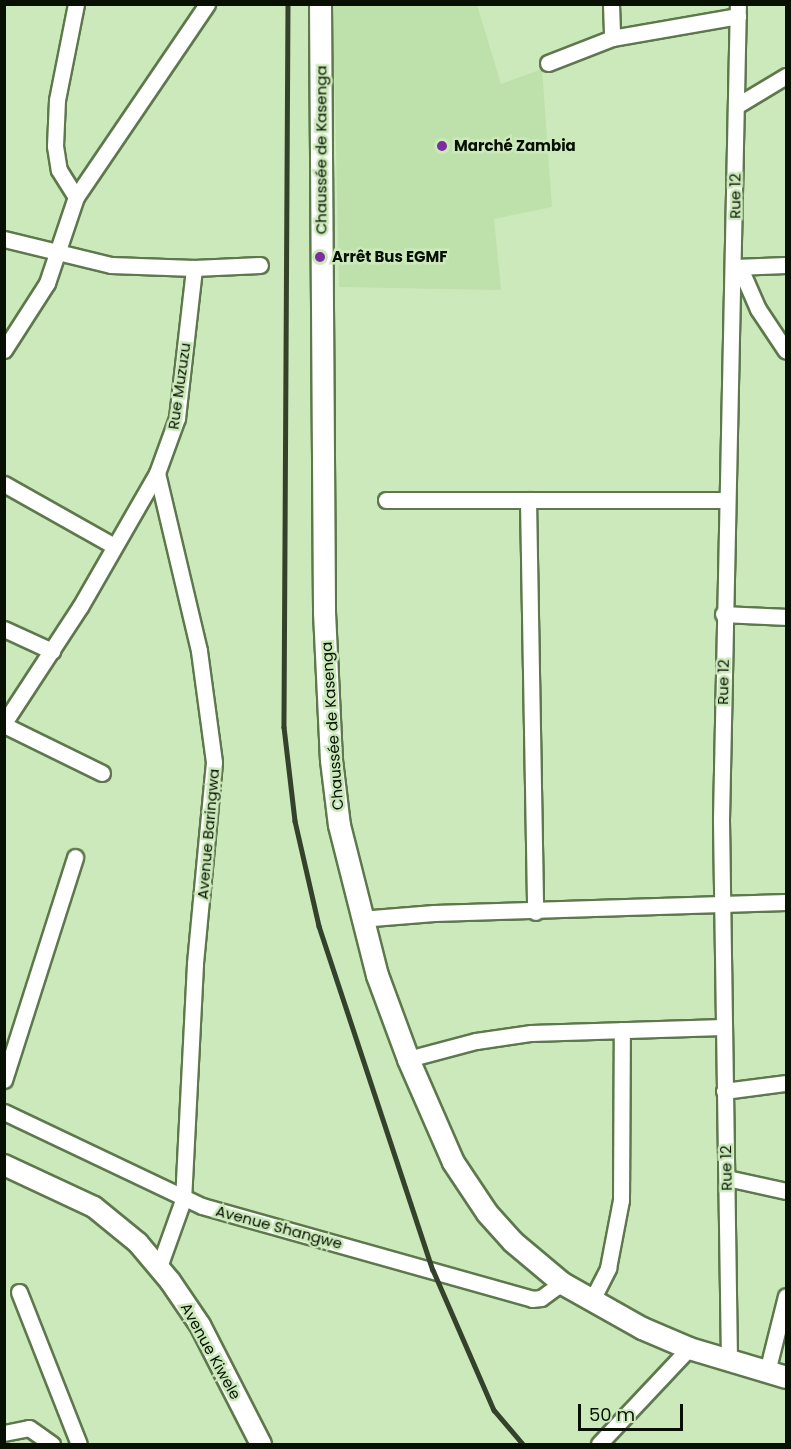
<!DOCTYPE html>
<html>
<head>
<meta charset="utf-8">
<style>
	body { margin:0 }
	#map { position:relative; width:791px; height:1449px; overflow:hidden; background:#cbe9ba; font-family:Poppins,sans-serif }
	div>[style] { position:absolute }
	.built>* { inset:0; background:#bee0aa }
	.roads { filter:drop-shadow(2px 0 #5e784d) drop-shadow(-2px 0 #5e784d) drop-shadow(0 2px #5e784d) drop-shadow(0 -2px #5e784d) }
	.minor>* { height:15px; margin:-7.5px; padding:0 7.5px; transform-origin:7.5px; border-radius:7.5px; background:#fff }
	.tertiary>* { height:20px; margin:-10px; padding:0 10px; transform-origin:10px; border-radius:10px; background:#fff }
	.secondary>* { height:21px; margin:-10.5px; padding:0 10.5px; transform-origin:10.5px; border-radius:10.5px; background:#fff }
	.rail>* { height:4.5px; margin:-2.25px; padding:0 2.25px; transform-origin:2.25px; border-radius:2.25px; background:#34422c }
	.dots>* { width:16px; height:16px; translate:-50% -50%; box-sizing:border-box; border:3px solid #cbe9ba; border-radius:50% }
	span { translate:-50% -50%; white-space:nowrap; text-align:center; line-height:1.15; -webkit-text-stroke:5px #cbe9ba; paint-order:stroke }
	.poi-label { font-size:15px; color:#071002; font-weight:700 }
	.left { translate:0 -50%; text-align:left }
	.street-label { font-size:15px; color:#071002 }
	.frame { position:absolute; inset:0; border:6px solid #071002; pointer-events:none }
	.scale { position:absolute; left:578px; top:1404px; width:105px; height:27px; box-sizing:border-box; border:3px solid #071002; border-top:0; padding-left:8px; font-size:18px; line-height:21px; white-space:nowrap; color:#071002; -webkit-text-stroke:4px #cbe9ba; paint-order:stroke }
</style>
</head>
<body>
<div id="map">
	<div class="built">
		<div style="clip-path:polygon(333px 5px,477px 5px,501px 84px,542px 69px,552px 207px,494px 219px,501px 290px,339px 287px)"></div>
	</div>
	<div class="roads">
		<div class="minor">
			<div style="left:76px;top:4px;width:98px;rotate:101.2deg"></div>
			<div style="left:57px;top:100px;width:46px;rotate:92.5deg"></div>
			<div style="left:55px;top:146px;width:24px;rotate:81deg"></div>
			<div style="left:59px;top:170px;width:32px;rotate:58deg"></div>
			<div style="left:611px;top:4px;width:34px;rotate:88deg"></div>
			<div style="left:548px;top:63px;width:69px;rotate:-21.3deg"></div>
			<div style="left:612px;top:38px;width:128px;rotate:-9.9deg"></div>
			<div style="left:736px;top:106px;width:58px;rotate:-31deg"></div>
			<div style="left:4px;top:239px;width:110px;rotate:13.7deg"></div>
			<div style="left:111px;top:265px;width:83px;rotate:2.1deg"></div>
			<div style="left:194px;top:268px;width:66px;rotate:-2.6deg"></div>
			<div style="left:735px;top:267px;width:51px;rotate:-2.2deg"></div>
			<div style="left:740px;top:268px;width:45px;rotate:66.3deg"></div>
			<div style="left:758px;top:309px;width:50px;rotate:56.3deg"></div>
			<div style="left:4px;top:350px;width:80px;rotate:-57.3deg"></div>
			<div style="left:47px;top:283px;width:91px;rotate:-71.4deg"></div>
			<div style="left:76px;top:197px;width:233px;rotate:-55.8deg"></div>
			<div style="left:157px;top:473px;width:183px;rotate:76.7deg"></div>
			<div style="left:199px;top:651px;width:112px;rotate:82.3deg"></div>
			<div style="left:214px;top:762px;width:203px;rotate:95.4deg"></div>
			<div style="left:195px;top:964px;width:236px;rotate:92.9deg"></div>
			<div style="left:183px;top:1200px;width:71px;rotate:109.7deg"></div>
			<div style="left:4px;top:484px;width:126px;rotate:29.4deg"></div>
			<div style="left:386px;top:500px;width:339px"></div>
			<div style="left:528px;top:500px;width:412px;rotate:89deg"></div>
			<div style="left:723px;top:614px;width:63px;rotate:2.7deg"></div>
			<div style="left:4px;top:629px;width:53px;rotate:24.6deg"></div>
			<div style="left:4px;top:723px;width:139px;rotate:-56.8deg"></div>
			<div style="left:80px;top:607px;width:155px;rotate:-60.1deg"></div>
			<div style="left:157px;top:473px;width:59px;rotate:-70deg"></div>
			<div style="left:177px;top:418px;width:151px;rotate:-83.5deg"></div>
			<div style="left:4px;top:725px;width:109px;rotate:26.1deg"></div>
			<div style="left:360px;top:919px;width:74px;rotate:-4.6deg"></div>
			<div style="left:434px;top:913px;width:352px;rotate:-1.8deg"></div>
			<div style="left:408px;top:1059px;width:70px;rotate:-14.8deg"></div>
			<div style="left:476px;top:1041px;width:56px;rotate:-8.3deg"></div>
			<div style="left:531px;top:1033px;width:192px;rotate:-1.8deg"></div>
			<div style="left:4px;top:1080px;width:234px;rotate:-72.3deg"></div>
			<div style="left:724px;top:1091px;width:63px;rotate:-7.4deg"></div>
			<div style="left:4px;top:1112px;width:219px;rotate:25.4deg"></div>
			<div style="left:202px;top:1206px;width:343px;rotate:15.7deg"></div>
			<div style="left:532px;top:1299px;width:9px;rotate:-6deg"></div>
			<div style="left:541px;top:1298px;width:26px;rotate:-36deg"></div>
			<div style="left:727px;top:1178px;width:60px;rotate:12.4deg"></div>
			<div style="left:19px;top:1292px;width:163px;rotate:68.5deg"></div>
			<div style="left:592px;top:1300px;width:36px;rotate:-63deg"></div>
			<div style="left:608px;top:1268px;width:69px;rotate:-79.2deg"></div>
			<div style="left:621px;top:1200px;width:170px;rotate:-89.7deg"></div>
			<div style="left:729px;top:1360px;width:541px;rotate:-90.85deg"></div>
			<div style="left:721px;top:819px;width:815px;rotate:-88.81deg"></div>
			<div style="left:767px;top:1372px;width:78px;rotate:-76deg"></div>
			<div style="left:4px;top:1433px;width:25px;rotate:-11deg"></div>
			<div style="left:29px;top:1428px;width:28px;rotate:35deg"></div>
			<div style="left:599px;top:1444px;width:132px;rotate:-46.8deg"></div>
		</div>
		<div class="tertiary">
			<div style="left:4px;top:1165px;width:99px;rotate:25deg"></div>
			<div style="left:94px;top:1207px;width:57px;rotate:39.3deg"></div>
			<div style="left:138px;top:1243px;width:50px;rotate:49.9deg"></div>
			<div style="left:170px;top:1281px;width:53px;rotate:55.7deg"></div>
			<div style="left:200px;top:1325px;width:134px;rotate:62.9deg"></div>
		</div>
		<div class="secondary">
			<div style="left:320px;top:4px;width:608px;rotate:89.62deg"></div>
			<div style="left:324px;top:612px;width:148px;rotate:87.3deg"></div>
			<div style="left:331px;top:760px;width:65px;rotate:83deg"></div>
			<div style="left:339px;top:825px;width:155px;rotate:75.8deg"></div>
			<div style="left:377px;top:975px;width:90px;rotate:69.7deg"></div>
			<div style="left:408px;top:1059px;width:112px;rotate:66.4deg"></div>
			<div style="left:453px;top:1162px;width:61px;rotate:56.3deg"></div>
			<div style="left:487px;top:1213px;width:38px;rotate:48deg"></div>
			<div style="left:512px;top:1241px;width:65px;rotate:40deg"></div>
			<div style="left:562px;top:1283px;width:92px;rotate:29.4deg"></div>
			<div style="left:642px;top:1328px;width:51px;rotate:23.1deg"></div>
			<div style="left:689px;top:1348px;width:101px;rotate:16.6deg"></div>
		</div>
	</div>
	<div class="rail">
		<div style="left:288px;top:4px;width:723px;rotate:90.32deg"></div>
		<div style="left:284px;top:727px;width:95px;rotate:83.3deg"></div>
		<div style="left:295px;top:821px;width:108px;rotate:77.1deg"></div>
		<div style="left:319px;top:926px;width:362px;rotate:71.7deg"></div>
		<div style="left:433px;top:1270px;width:153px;rotate:66.5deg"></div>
		<div style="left:494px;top:1410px;width:45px;rotate:49.5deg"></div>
	</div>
	<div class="dots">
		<div style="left:442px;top:146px;background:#7c2d9e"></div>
		<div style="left:320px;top:257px;background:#7c2d9e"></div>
	</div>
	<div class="poi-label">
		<span class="left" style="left:454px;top:146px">Marché Zambia</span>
		<span class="left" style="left:332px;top:257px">Arrêt Bus EGMF</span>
	</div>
	<div class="street-label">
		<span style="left:321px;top:150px;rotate:-90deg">Chaussée de Kasenga</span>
		<span style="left:735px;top:196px;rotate:-90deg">Rue 12</span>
		<span style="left:179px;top:386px;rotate:-82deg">Rue Muzuzu</span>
		<span style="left:723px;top:682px;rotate:-89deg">Rue 12</span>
		<span style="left:332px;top:726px;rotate:-94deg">Chaussée de Kasenga</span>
		<span style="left:208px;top:834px;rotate:-85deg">Avenue Baringwa</span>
		<span style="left:726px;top:1168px;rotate:-91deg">Rue 12</span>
		<span style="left:279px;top:1227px;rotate:15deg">Avenue Shangwe</span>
		<span style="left:211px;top:1351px;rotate:61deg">Avenue Kiwele</span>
	</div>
	<div class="frame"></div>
	<div class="scale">50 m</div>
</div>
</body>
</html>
